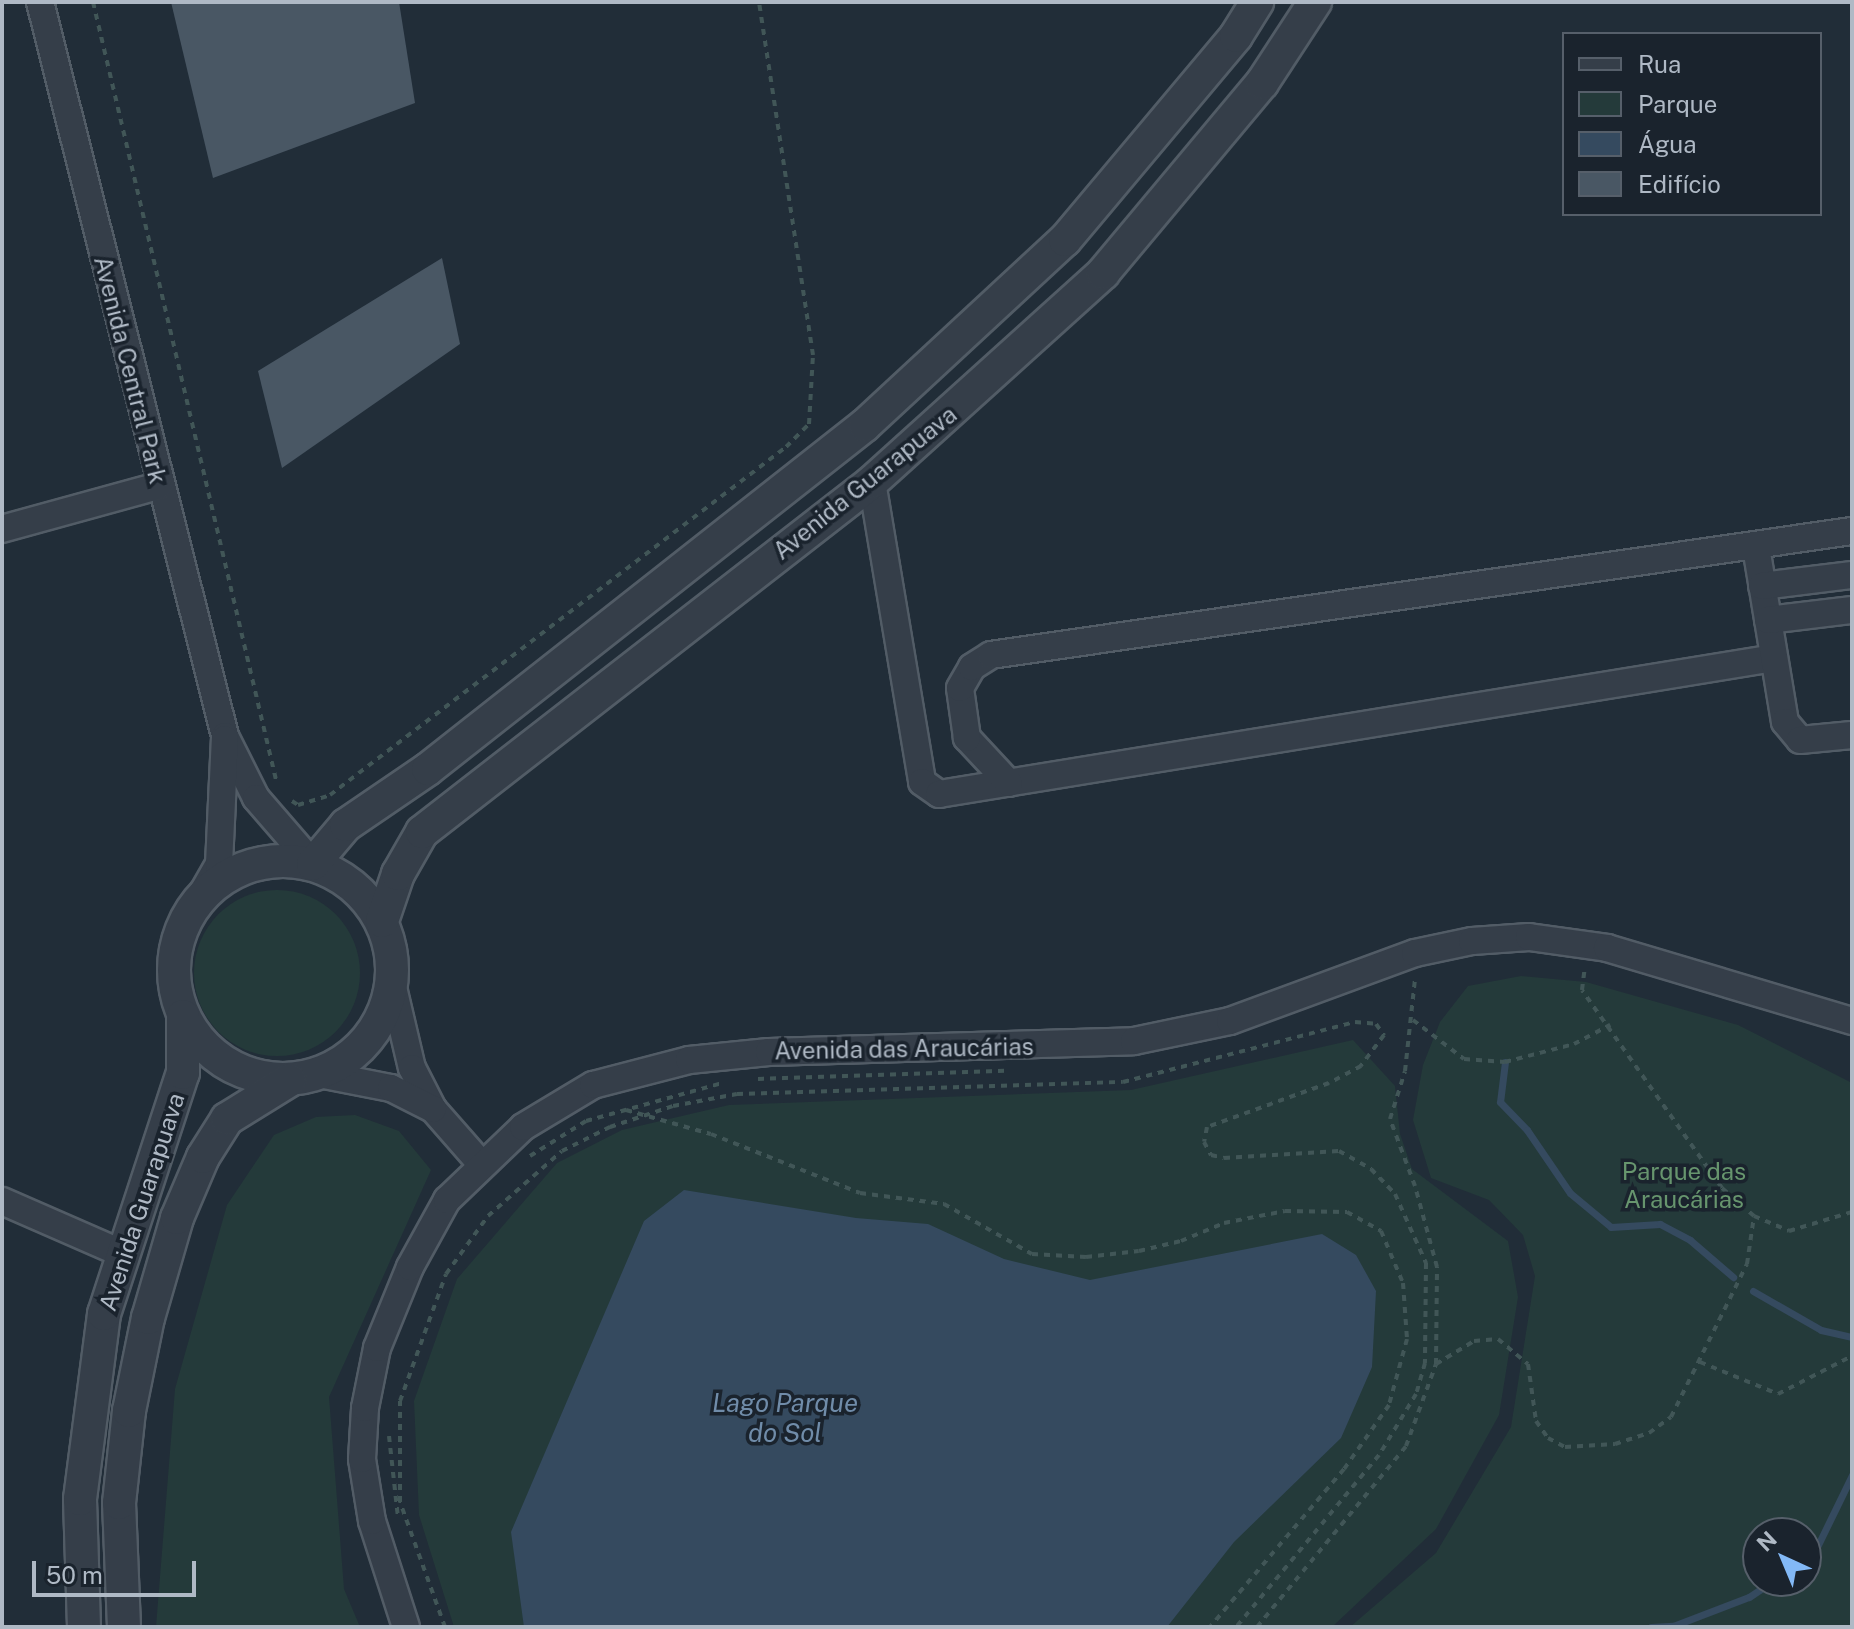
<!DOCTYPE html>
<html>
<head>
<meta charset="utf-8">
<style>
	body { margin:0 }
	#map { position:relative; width:1854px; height:1629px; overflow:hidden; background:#212d38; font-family:"Public Sans",sans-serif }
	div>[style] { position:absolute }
	.green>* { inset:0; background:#243a3a }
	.round { border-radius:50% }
	.water>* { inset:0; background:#354a5f }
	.stream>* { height:7px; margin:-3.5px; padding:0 3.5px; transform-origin:3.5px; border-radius:3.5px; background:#354a5f }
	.building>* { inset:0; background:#495764 }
	.path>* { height:4px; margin-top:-2px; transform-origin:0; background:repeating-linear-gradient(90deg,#415657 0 6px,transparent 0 12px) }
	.roads { filter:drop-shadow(2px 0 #525c66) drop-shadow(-2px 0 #525c66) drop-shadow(0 2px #525c66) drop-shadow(0 -2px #525c66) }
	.minor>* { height:26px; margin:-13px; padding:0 13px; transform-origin:13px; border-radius:13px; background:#353e49 }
	.tertiary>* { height:32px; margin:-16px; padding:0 16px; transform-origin:16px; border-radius:16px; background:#353e49 }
	.tertiary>.ring { margin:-16px; padding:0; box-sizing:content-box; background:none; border:32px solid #353e49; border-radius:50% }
	span { translate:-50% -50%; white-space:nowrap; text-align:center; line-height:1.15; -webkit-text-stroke:7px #1a232d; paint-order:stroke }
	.street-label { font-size:24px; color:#afb9c5 }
	.park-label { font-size:24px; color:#67956e }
	.water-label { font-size:26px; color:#708ca9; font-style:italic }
	.frame { position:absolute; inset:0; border:4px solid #afb9c5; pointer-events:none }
	.legend { position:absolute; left:1562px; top:32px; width:260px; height:184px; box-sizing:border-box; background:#1a232d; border:2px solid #565f6a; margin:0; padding:10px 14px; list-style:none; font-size:24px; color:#afb9c5 }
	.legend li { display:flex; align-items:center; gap:16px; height:40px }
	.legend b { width:40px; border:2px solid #565f6a }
	.north { position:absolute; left:1742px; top:1517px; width:80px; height:80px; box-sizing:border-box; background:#1a232d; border:2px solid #565f6a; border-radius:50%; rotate:316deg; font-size:22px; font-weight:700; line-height:32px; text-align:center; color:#afb9c5 }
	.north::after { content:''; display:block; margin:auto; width:28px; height:36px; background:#83b9f6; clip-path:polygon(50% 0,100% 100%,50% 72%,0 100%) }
	.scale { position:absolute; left:32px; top:1561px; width:164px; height:36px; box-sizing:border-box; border:4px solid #afb9c5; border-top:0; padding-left:10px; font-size:24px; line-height:28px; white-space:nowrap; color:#afb9c5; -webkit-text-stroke:6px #1a232d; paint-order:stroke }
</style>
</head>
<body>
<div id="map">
	<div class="green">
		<div class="round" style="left:194px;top:890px;width:166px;height:166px"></div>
		<div style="clip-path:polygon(evenodd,1521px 976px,1586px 982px,1738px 1025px,1852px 1083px,1852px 1627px,1350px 1627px,1436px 1553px,1511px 1427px,1535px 1276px,1523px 1235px,1489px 1200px,1431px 1178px,1413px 1120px,1423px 1065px,1440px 1022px,1468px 986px,1521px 976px,1758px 1533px,1806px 1533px,1806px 1581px,1758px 1581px,1758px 1533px)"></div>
		<div style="clip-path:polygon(1353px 1040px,1395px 1086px,1400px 1134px,1412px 1169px,1508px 1241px,1518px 1297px,1499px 1415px,1436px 1529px,1332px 1627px,454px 1627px,419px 1515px,414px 1401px,457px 1279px,557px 1163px,622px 1130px,729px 1105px,1131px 1090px)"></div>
		<div style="clip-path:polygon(355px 1115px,399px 1131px,431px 1170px,329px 1397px,344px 1589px,360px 1627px,156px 1627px,175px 1389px,227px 1205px,274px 1135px,316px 1117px)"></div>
	</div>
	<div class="water">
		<div style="clip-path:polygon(684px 1190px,856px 1218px,928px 1224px,1004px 1259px,1090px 1280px,1322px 1234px,1356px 1255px,1376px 1291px,1372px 1367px,1341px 1438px,1234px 1542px,1167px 1627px,524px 1627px,511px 1532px,644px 1221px)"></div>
	</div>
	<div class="stream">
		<div style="left:1505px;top:1062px;width:40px;rotate:97.1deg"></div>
		<div style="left:1500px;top:1102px;width:39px;rotate:46deg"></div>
		<div style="left:1527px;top:1130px;width:76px;rotate:55.7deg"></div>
		<div style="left:1570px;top:1193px;width:53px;rotate:39.7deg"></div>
		<div style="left:1611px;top:1227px;width:49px;rotate:-3.5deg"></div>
		<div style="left:1660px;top:1224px;width:34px;rotate:28deg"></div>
		<div style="left:1690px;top:1240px;width:57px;rotate:40.7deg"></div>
		<div style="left:1753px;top:1291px;width:78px;rotate:29.8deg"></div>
		<div style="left:1821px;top:1330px;width:32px;rotate:13deg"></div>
		<div style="left:1806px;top:1558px;width:11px;rotate:-38deg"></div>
		<div style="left:1815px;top:1551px;width:85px;rotate:-64deg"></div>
		<div style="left:1651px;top:1627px;width:22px;rotate:-3deg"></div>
		<div style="left:1673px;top:1626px;width:81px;rotate:-20.9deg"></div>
		<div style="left:1749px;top:1597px;width:29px;rotate:-34deg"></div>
	</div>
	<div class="building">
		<div style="clip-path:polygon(171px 2px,399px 2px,415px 103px,213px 178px)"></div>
		<div style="clip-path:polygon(442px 258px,460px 344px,282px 468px,258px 371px)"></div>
	</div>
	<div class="path">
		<div style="left:93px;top:2px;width:799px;rotate:76.76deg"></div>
		<div style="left:292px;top:801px;width:7px;rotate:34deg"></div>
		<div style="left:298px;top:805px;width:34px;rotate:-17deg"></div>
		<div style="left:330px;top:795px;width:574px;rotate:-37.35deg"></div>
		<div style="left:786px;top:447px;width:33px;rotate:-45deg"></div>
		<div style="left:809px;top:424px;width:69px;rotate:-86.7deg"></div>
		<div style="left:813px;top:355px;width:357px;rotate:-98.7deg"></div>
		<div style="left:1413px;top:1020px;width:64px;rotate:37.4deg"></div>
		<div style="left:1464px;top:1059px;width:41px;rotate:4.2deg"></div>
		<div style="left:1505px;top:1062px;width:71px;rotate:-14.6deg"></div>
		<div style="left:1574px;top:1044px;width:41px;rotate:-27.8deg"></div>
		<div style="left:758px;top:1079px;width:247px;rotate:-1.9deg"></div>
		<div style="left:626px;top:1110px;width:88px;rotate:15.8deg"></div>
		<div style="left:711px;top:1134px;width:160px;rotate:21.6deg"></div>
		<div style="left:860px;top:1193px;width:85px;rotate:7.5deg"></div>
		<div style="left:944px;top:1204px;width:101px;rotate:29.6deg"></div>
		<div style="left:1032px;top:1254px;width:54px;rotate:3.2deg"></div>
		<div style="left:1086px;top:1257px;width:53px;rotate:-6.5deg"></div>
		<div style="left:1139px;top:1251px;width:43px;rotate:-13.4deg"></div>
		<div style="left:1181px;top:1241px;width:47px;rotate:-22.7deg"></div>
		<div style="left:1224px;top:1223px;width:62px;rotate:-11.1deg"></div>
		<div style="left:1285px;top:1211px;width:62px;rotate:0.9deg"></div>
		<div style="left:1347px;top:1212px;width:39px;rotate:29deg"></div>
		<div style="left:1381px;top:1231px;width:56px;rotate:67.1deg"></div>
		<div style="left:1403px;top:1283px;width:56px;rotate:85.9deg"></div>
		<div style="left:1407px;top:1339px;width:68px;rotate:105.3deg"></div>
		<div style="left:1389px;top:1405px;width:78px;rotate:125.1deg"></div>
		<div style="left:1344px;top:1469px;width:207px;rotate:130.3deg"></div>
		<div style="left:530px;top:1156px;width:66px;rotate:-32deg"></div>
		<div style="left:586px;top:1121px;width:141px;rotate:-15.6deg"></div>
		<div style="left:1754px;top:1216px;width:38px;rotate:23deg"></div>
		<div style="left:1789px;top:1231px;width:66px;rotate:-16.8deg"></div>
		<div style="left:1700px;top:1362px;width:84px;rotate:22.3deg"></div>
		<div style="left:1778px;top:1394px;width:83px;rotate:-27.2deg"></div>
		<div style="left:1436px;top:1364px;width:44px;rotate:-31.2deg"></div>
		<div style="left:1474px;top:1341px;width:24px;rotate:-5deg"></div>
		<div style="left:1498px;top:1339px;width:39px;rotate:40deg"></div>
		<div style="left:1528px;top:1364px;width:58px;rotate:82deg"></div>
		<div style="left:1536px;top:1421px;width:21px;rotate:55deg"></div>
		<div style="left:1548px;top:1438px;width:19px;rotate:28deg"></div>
		<div style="left:1565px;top:1447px;width:50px;rotate:-3.4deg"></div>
		<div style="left:1615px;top:1444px;width:36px;rotate:-18deg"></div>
		<div style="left:1649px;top:1433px;width:27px;rotate:-36deg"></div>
		<div style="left:1671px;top:1417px;width:171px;rotate:-63.6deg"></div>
		<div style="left:1747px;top:1264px;width:49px;rotate:-81.7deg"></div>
		<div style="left:1754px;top:1216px;width:43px;rotate:-138.8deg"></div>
		<div style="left:1722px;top:1188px;width:242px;rotate:-125.3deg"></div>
		<div style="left:1582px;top:990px;width:24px;rotate:-83deg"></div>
		<div style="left:389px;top:1436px;width:82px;rotate:83.7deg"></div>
		<div style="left:445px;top:1627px;width:133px;rotate:-109.8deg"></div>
		<div style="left:400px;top:1502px;width:101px;rotate:-90deg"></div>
		<div style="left:400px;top:1401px;width:135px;rotate:-70.1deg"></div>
		<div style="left:446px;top:1274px;width:72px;rotate:-54.1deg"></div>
		<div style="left:488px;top:1216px;width:98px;rotate:-41.3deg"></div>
		<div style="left:562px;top:1151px;width:54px;rotate:-26.6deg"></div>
		<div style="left:610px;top:1127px;width:66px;rotate:-18.4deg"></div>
		<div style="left:673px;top:1106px;width:65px;rotate:-10.6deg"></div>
		<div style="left:737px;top:1094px;width:386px;rotate:-1.8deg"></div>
		<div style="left:1123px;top:1082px;width:240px;rotate:-14.5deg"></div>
		<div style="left:1355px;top:1022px;width:21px;rotate:5deg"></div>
		<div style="left:1376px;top:1024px;width:14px;rotate:54deg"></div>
		<div style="left:1384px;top:1035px;width:39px;rotate:127deg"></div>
		<div style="left:1361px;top:1066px;width:36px;rotate:152deg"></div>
		<div style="left:1329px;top:1083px;width:130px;rotate:160.2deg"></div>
		<div style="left:1207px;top:1127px;width:15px;rotate:101deg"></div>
		<div style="left:1204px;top:1142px;width:15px;rotate:62deg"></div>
		<div style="left:1211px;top:1155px;width:13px;rotate:13deg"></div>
		<div style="left:1224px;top:1158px;width:115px;rotate:-3.5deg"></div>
		<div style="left:1339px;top:1151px;width:37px;rotate:29deg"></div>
		<div style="left:1371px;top:1169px;width:35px;rotate:46deg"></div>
		<div style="left:1395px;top:1194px;width:76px;rotate:65.8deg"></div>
		<div style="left:1426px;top:1263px;width:100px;rotate:90.6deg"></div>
		<div style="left:1425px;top:1363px;width:32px;rotate:106deg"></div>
		<div style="left:1416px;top:1394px;width:71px;rotate:121.2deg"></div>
		<div style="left:1379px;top:1455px;width:224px;rotate:129.7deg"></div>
		<div style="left:1257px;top:1627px;width:234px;rotate:-50.5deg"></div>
		<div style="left:1406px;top:1446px;width:87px;rotate:-69.9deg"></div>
		<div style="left:1436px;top:1364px;width:97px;rotate:-89.4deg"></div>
		<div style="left:1437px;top:1267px;width:84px;rotate:-105.2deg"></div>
		<div style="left:1415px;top:1186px;width:72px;rotate:-110.5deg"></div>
		<div style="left:1390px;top:1119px;width:50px;rotate:-72.6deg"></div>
		<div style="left:1405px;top:1071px;width:93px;rotate:-83.8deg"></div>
	</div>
	<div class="roads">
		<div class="minor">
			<div style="left:40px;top:2px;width:757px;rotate:75.85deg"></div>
			<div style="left:225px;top:736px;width:69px;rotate:63.4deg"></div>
			<div style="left:256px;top:798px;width:87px;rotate:49.2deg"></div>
			<div style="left:872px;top:482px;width:304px;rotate:80.5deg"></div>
			<div style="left:922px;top:782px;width:21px;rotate:35deg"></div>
			<div style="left:939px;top:794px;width:846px;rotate:-9.25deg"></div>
			<div style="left:2px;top:529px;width:162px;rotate:-15.4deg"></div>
			<div style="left:1756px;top:547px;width:177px;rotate:80.6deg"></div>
			<div style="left:1785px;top:722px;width:23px;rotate:50deg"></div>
			<div style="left:1800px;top:740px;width:52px;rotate:-5.5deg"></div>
			<div style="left:1762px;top:586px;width:91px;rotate:-7deg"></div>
			<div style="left:1768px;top:620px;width:85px;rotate:-6.8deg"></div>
			<div style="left:1009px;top:783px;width:62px;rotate:-133deg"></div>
			<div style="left:967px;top:738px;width:50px;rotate:-98deg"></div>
			<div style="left:960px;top:688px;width:24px;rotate:-60deg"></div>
			<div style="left:972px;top:667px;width:22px;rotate:-32deg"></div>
			<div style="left:991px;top:655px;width:870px;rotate:-8.2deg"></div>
			<div style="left:199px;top:899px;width:40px;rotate:-60.3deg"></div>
			<div style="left:219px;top:864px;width:125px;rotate:-87.3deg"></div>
			<div style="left:392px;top:983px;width:87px;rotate:76.8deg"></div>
			<div style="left:412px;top:1068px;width:46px;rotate:62.9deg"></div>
			<div style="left:433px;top:1109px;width:74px;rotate:48.8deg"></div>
			<div style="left:319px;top:1074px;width:73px;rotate:11deg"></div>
			<div style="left:391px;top:1088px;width:47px;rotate:26.6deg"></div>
			<div style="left:2px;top:1201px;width:130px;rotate:23.6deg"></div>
			<div style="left:406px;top:1627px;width:111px;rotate:-107.8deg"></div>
			<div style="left:372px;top:1521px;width:63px;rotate:-99.2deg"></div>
			<div style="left:362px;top:1459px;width:51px;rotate:-86.6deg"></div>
			<div style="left:365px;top:1408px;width:61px;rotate:-78.7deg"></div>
			<div style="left:377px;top:1348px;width:87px;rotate:-67.8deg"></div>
			<div style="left:410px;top:1267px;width:77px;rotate:-61.1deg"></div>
			<div style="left:447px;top:1200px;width:105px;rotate:-43.8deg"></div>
			<div style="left:523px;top:1127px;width:82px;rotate:-31deg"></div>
			<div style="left:593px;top:1085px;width:99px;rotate:-14.6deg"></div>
			<div style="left:689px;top:1060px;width:80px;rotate:-5.7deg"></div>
			<div style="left:769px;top:1052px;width:365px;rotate:-1.7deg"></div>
			<div style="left:1134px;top:1041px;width:98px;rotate:-11.8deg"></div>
			<div style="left:1230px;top:1021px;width:197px;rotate:-20.2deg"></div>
			<div style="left:1415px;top:953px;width:58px;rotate:-11.9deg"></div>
			<div style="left:1472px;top:941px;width:57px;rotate:-4deg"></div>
			<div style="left:1529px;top:937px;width:79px;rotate:8deg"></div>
			<div style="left:1607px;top:948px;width:256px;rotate:16.6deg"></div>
		</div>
		<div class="tertiary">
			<div class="ring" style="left:174px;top:861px;width:186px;height:186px"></div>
			<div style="left:313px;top:864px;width:51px;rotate:-49.8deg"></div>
			<div style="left:346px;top:825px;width:99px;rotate:-34.3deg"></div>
			<div style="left:428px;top:769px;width:556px;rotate:-38.21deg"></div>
			<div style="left:865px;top:425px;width:272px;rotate:-42.8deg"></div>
			<div style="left:1065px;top:240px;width:266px;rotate:-50deg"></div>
			<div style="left:1236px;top:36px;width:40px;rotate:-58deg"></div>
			<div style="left:382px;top:921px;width:50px;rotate:-71.2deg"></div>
			<div style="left:398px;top:874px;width:48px;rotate:-60.3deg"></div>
			<div style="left:422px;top:832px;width:570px;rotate:-37.87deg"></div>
			<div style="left:872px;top:482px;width:312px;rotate:-42.1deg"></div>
			<div style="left:1103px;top:273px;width:248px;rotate:-50.1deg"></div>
			<div style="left:1262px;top:83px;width:97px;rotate:-56.8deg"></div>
			<div style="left:84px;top:1627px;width:128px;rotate:-91.8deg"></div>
			<div style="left:80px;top:1499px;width:187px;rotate:-82.6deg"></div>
			<div style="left:104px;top:1314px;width:254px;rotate:-71.9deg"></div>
			<div style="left:183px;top:1073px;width:57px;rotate:-90deg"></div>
			<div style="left:124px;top:1627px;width:124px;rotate:-92.3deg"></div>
			<div style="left:119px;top:1503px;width:93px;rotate:-83.8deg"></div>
			<div style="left:129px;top:1411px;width:95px;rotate:-78.5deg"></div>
			<div style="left:148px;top:1318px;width:104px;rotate:-73.8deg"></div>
			<div style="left:177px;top:1218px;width:66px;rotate:-66.9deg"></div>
			<div style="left:203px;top:1157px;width:45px;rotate:-57.7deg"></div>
			<div style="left:227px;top:1119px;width:74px;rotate:-31.8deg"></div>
		</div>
	</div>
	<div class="street-label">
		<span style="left:130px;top:370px;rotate:76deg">Avenida Central Park</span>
		<span style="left:865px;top:483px;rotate:-39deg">Avenida Guarapuava</span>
		<span style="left:904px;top:1049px;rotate:-1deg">Avenida das Araucárias</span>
		<span style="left:142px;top:1202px;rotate:-72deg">Avenida Guarapuava</span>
	</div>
	<div class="park-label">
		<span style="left:1684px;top:1186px">Parque das<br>Araucárias</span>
	</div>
	<div class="water-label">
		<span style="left:785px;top:1418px">Lago Parque<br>do Sol</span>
	</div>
	<div class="frame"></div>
	<ul class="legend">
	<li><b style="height:10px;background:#353e49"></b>Rua</li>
	<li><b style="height:22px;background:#243a3a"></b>Parque</li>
	<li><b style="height:22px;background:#354a5f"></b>Água</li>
	<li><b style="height:22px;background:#495764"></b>Edifício</li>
	</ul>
	<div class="north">N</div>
	<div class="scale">50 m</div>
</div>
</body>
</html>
